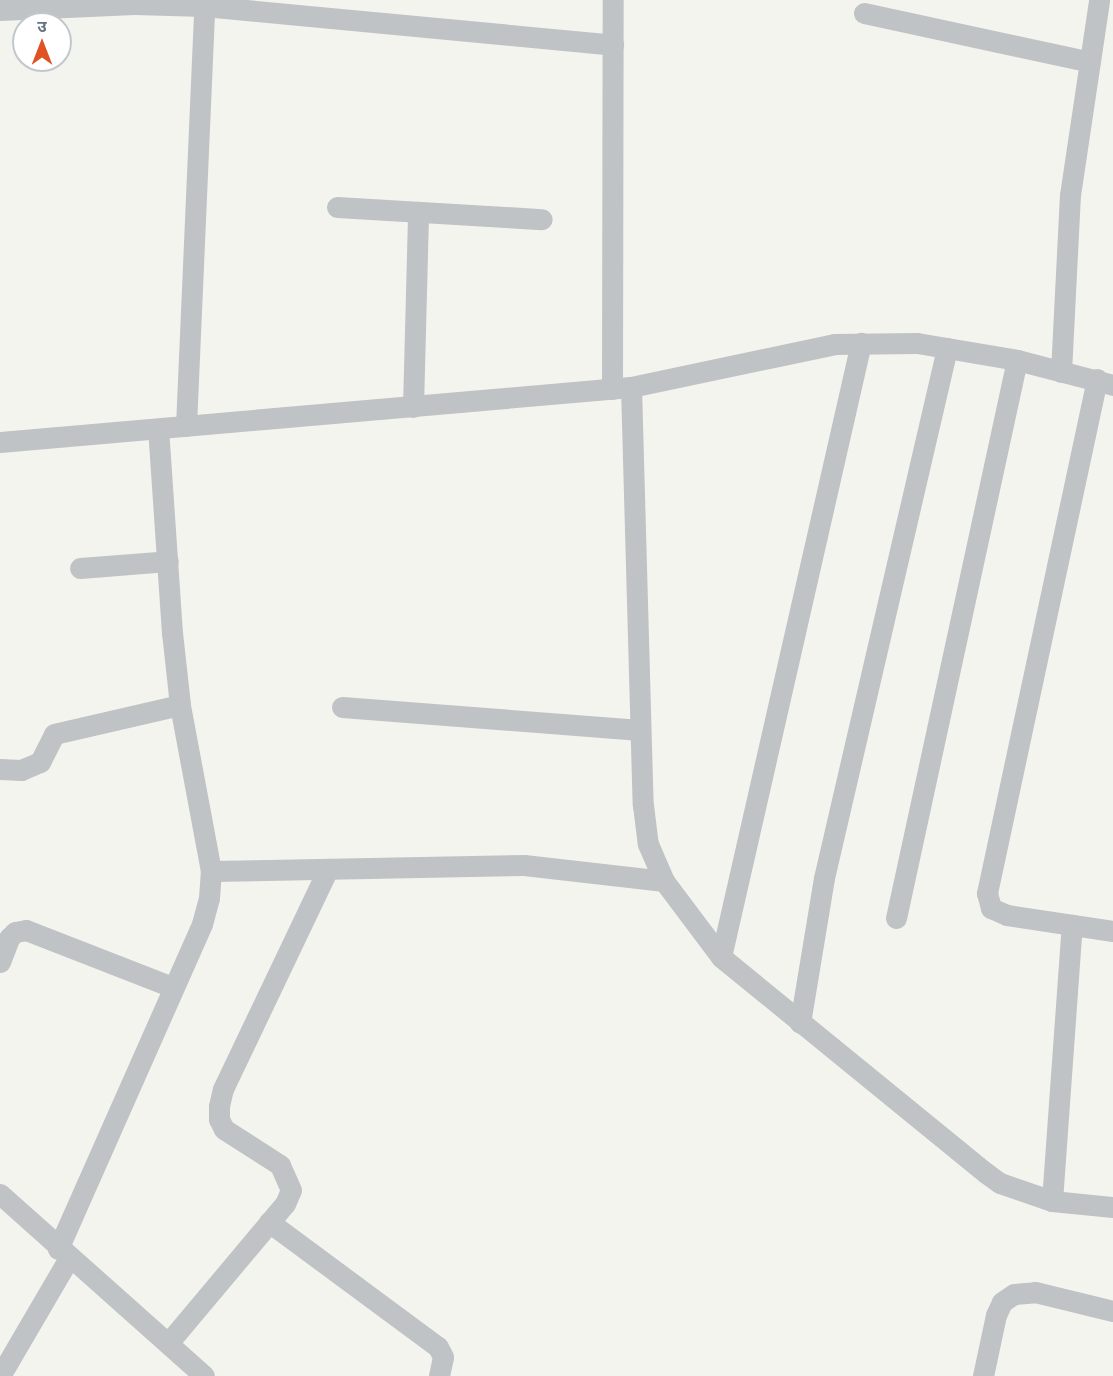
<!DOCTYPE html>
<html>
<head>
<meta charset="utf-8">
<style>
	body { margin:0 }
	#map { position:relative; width:1113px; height:1376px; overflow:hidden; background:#f4f4ef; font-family:"PT Sans","Noto Sans Devanagari",sans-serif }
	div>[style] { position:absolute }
	.minor>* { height:21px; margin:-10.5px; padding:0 10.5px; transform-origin:10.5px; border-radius:10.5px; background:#bfc3c6 }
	span { translate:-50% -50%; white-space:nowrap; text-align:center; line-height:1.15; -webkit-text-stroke:6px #fff; paint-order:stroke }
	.north { position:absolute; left:12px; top:12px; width:60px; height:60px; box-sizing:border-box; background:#fff; border:2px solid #c1c7cc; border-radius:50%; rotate:0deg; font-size:16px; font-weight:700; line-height:24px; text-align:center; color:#637380 }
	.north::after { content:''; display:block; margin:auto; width:21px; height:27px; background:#df5224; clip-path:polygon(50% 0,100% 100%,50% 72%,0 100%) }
</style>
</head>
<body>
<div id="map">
	<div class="minor">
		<div style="left:0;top:10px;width:134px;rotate:-2.6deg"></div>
		<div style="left:134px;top:4px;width:70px;rotate:1.6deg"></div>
		<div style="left:204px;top:6px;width:411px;rotate:5.4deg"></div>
		<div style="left:864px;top:13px;width:231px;rotate:12.2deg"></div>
		<div style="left:337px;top:207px;width:205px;rotate:3.4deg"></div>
		<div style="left:1061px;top:372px;width:177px;rotate:-87.1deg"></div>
		<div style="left:1070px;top:195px;width:197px;rotate:-81.5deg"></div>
		<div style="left:1097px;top:379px;width:526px;rotate:102.08deg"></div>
		<div style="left:987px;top:893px;width:16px;rotate:75deg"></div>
		<div style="left:991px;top:908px;width:17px;rotate:24deg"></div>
		<div style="left:1007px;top:915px;width:107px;rotate:8.6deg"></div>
		<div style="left:631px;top:387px;width:418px;rotate:88.4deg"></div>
		<div style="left:643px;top:805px;width:39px;rotate:83deg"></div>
		<div style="left:648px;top:844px;width:40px;rotate:66.6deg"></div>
		<div style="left:664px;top:881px;width:95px;rotate:53.1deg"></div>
		<div style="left:721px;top:957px;width:342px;rotate:39.2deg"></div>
		<div style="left:986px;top:1173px;width:17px;rotate:36deg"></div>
		<div style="left:1000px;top:1183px;width:55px;rotate:19.1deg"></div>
		<div style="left:1052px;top:1201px;width:61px;rotate:5.6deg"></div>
		<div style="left:612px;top:389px;width:389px;rotate:-89.9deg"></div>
		<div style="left:413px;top:407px;width:195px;rotate:-88.5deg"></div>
		<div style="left:186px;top:426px;width:420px;rotate:-87.5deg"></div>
		<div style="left:0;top:442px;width:633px;rotate:-4.98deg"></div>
		<div style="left:631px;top:387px;width:208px;rotate:-11.9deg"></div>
		<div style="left:835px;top:344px;width:82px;rotate:-0.7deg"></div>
		<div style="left:917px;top:343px;width:101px;rotate:9.6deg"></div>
		<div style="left:1017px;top:360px;width:99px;rotate:14.6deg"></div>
		<div style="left:80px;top:568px;width:88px;rotate:-4.5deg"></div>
		<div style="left:342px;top:707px;width:299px;rotate:4.4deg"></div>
		<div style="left:0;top:769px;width:21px;rotate:3deg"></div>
		<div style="left:21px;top:770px;width:21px;rotate:-23deg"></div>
		<div style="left:40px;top:762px;width:31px;rotate:-63deg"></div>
		<div style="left:54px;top:734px;width:129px;rotate:-13deg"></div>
		<div style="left:211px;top:871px;width:313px;rotate:-1.1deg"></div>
		<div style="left:524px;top:865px;width:141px;rotate:6.5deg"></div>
		<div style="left:896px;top:918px;width:571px;rotate:-77.77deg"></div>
		<div style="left:721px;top:957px;width:630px;rotate:-77.16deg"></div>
		<div style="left:0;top:962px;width:26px;rotate:-69deg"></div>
		<div style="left:9px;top:938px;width:8px;rotate:-45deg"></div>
		<div style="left:15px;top:932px;width:11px;rotate:-10deg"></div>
		<div style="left:26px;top:930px;width:157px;rotate:21.3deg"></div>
		<div style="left:800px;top:1023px;width:147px;rotate:-80.6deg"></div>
		<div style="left:824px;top:878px;width:544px;rotate:-76.93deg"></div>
		<div style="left:0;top:1194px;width:273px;rotate:41.7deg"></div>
		<div style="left:1052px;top:1201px;width:277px;rotate:-85.9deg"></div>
		<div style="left:269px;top:1222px;width:210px;rotate:36.5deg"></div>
		<div style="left:438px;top:1347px;width:11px;rotate:63deg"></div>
		<div style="left:443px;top:1357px;width:19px;rotate:102deg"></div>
		<div style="left:58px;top:1249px;width:355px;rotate:-66.1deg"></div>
		<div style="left:202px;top:924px;width:27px;rotate:-75deg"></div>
		<div style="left:209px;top:898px;width:27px;rotate:-86deg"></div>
		<div style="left:211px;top:871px;width:169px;rotate:-100.6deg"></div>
		<div style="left:180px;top:705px;width:72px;rotate:-96.3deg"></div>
		<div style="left:172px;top:633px;width:204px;rotate:-93.9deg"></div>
		<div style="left:169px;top:1342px;width:180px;rotate:-50deg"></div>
		<div style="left:285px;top:1204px;width:15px;rotate:-67deg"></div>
		<div style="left:291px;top:1190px;width:27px;rotate:-114deg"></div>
		<div style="left:280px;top:1165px;width:67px;rotate:-147.3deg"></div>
		<div style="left:224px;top:1129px;width:11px;rotate:-117deg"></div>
		<div style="left:219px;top:1119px;width:13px;rotate:-90deg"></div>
		<div style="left:219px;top:1106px;width:17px;rotate:-77deg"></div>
		<div style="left:223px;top:1089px;width:244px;rotate:-64.5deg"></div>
		<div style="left:0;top:1376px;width:137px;rotate:-59.7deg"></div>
		<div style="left:983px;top:1376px;width:62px;rotate:-78deg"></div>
		<div style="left:996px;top:1315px;width:14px;rotate:-65deg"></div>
		<div style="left:1002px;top:1302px;width:14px;rotate:-34deg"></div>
		<div style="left:1014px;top:1294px;width:21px;rotate:-5deg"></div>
		<div style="left:1035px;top:1292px;width:80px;rotate:13.7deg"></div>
	</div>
	<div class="north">उ</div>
</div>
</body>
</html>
